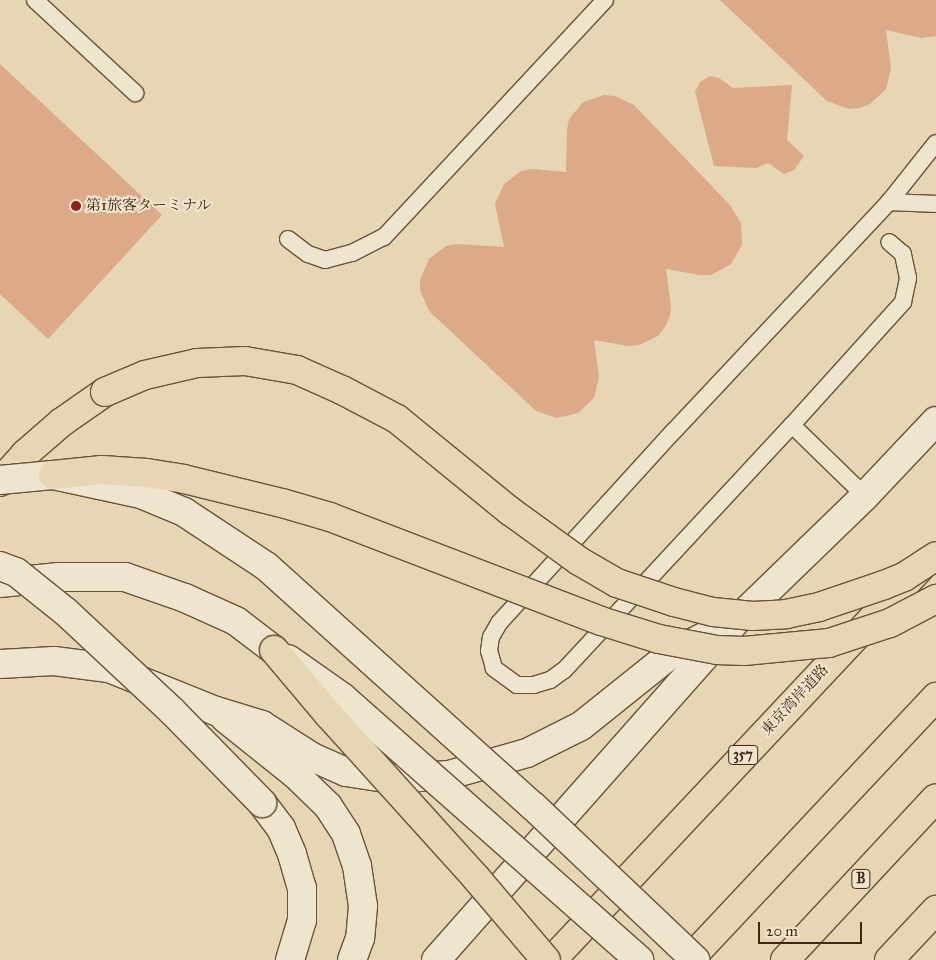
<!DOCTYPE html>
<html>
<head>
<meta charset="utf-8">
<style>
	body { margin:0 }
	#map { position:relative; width:936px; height:960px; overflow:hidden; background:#e6d6b3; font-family:"IM FELL Great Primer","Noto Serif JP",serif }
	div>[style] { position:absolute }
	.building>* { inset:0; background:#dca989 }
	.roads { filter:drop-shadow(1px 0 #69533a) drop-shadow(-1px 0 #69533a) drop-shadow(0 1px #69533a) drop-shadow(0 -1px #69533a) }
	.service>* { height:16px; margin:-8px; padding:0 8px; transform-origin:8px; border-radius:8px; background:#efe4ce }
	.minor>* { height:28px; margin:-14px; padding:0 14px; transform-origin:14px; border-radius:14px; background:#efe4ce }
	.tertiary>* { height:28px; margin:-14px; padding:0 14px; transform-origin:14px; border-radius:14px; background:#efe4ce }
	.trunk>* { height:28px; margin:-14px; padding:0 14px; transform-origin:14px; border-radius:14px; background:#e6d6b3 }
	.motorway>* { height:28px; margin:-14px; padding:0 14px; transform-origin:14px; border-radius:14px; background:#e6d6b3 }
	.bridges { filter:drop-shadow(1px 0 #69533a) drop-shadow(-1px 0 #69533a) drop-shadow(0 1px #69533a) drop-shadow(0 -1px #69533a) }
	.minor-bridge>* { height:28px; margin:-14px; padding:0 14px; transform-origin:14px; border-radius:14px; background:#efe4ce }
	.tertiary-bridge>* { height:28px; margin:-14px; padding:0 14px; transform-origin:14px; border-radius:14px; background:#efe4ce }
	.motorway-bridge>* { height:28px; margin:-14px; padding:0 14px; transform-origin:14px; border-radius:14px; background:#e6d6b3 }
	.dots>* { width:14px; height:14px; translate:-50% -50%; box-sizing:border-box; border:2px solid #efe4ce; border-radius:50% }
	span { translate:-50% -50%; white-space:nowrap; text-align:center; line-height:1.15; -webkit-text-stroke:4px #efe4ce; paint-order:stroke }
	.shield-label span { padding:1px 4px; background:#efe4ce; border:1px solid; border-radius:4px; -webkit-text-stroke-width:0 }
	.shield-label { font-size:14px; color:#3f2711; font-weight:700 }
	.poi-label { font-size:15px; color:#3f2711 }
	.left { translate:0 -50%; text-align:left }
	.street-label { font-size:15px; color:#3f2711 }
	.scale { position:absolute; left:758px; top:922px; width:104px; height:22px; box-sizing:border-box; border:2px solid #3f2711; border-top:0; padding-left:6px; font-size:15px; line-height:18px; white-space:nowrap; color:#3f2711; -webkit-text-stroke:4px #efe4ce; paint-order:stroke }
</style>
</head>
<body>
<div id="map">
	<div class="building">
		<div style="clip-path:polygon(720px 0,936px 0,936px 36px,921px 38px,886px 30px,891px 68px,886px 89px,870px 104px,860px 108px,849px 109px,827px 101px)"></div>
		<div style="clip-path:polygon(0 64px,162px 215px,48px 339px,0 294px)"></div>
		<div style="clip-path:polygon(710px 76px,719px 78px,733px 88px,792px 85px,787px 140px,804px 156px,794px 170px,784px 174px,768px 163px,756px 168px,714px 166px,695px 92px,700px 82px)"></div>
		<div style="clip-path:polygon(604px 95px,615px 96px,634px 105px,730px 205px,741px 223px,742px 245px,731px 264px,711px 275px,700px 275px,666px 269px,671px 306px,670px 316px,665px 327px,658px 336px,639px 345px,628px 346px,594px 340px,599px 377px,594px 398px,578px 413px,557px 418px,536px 411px,429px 311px,420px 290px,420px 280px,429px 259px,446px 246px,457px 244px,504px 247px,495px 204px,504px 184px,521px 171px,532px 169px,566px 172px,567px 130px,569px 119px,583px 102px)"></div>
	</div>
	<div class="roads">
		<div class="service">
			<div style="left:35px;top:0;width:137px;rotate:42.9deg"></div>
			<div style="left:889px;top:202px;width:47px;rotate:2.4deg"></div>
			<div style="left:288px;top:239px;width:25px;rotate:37deg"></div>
			<div style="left:308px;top:254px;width:18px;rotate:19deg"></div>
			<div style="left:325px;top:260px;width:28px;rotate:-15deg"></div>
			<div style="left:352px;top:253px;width:36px;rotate:-27deg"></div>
			<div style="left:384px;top:237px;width:324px;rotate:-47deg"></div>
			<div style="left:792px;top:425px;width:166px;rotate:-47.9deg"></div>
			<div style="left:903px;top:302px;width:25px;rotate:-78deg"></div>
			<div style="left:908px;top:278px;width:25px;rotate:-102deg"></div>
			<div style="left:903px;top:254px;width:18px;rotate:-139deg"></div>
			<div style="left:865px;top:496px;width:102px;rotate:-135.8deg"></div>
			<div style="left:792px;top:425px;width:335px;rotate:132.9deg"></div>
			<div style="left:564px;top:670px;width:17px;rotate:144deg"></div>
			<div style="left:550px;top:680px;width:17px;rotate:163deg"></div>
			<div style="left:534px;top:685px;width:17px;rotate:180deg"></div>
			<div style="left:517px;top:685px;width:29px;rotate:-144deg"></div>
			<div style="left:494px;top:668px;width:18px;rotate:-106deg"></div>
			<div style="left:489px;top:651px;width:14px;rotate:-82deg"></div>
			<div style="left:491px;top:637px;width:16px;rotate:-60deg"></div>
			<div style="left:499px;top:623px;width:260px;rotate:-47.7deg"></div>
			<div style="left:674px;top:431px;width:314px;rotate:-46.8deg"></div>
			<div style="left:889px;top:202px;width:75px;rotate:-51.5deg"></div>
		</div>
		<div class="minor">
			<div style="left:0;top:664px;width:54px;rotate:-3.2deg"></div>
			<div style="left:54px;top:661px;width:55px;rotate:7.3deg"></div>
			<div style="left:109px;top:668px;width:115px;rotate:21.9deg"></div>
			<div style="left:216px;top:711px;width:48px;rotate:16.9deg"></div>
			<div style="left:262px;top:725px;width:59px;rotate:32.6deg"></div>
			<div style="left:312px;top:757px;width:37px;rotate:24deg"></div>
			<div style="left:346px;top:772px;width:47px;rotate:8.7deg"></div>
			<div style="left:392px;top:779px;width:57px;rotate:-4deg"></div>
			<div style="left:449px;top:775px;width:81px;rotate:-15.8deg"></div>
			<div style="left:527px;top:753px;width:60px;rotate:-26.6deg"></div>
			<div style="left:581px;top:726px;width:117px;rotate:-38.7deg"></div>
			<div style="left:672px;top:653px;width:35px;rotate:-27deg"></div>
			<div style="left:225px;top:718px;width:90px;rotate:38.7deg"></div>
			<div style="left:295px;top:774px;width:46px;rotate:44.1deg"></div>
			<div style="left:328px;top:806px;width:33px;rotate:57deg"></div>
			<div style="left:346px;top:834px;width:34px;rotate:71deg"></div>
			<div style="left:357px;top:866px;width:40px;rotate:81.5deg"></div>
			<div style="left:363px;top:906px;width:32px;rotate:95deg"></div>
			<div style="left:360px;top:938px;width:23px;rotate:110deg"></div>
			<div style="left:262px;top:803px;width:31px;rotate:53deg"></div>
			<div style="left:281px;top:828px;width:28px;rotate:67deg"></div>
			<div style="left:292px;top:854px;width:35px;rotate:74deg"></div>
			<div style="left:302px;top:888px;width:32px;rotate:90deg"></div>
			<div style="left:302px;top:920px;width:42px;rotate:106.7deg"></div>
		</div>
		<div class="tertiary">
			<div style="left:0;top:583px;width:59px;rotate:-5.8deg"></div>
			<div style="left:59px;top:577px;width:66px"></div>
			<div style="left:125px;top:577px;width:64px;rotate:19.3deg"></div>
			<div style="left:185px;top:598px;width:56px;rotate:24.3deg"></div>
			<div style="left:236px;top:621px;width:48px;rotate:37.3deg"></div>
			<div style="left:436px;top:960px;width:456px;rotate:-48.5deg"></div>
			<div style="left:738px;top:619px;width:177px;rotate:-44.1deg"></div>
			<div style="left:865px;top:496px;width:103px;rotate:-46.6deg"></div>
		</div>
		<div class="trunk">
			<div style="left:552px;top:960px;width:536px;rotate:-46.81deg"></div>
		</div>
		<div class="motorway">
			<div style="left:0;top:482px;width:38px;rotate:-48deg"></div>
			<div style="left:25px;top:454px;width:49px;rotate:-40.9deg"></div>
			<div style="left:62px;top:422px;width:52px;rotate:-34.9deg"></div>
			<div style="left:689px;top:960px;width:361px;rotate:-46.8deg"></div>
			<div style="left:785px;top:960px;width:221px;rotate:-47deg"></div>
			<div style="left:889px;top:960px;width:69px;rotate:-46.8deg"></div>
		</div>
	</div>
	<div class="bridges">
		<div class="minor-bridge">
			<div style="left:0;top:566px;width:17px;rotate:21deg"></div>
			<div style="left:16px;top:572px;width:64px;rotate:38.7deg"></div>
			<div style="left:66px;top:612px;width:145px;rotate:43deg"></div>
			<div style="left:172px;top:711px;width:129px;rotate:45.6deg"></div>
		</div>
		<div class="tertiary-bridge">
			<div style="left:0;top:480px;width:53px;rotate:-5.4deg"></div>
			<div style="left:53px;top:475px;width:90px;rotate:12.2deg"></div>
			<div style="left:141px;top:494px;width:47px;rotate:22.7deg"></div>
			<div style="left:184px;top:512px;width:98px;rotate:33.4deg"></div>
			<div style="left:266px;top:566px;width:359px;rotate:42deg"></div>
			<div style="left:533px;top:806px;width:224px;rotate:43.5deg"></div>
			<div style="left:288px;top:659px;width:66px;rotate:35.1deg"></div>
			<div style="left:342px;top:697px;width:397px;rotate:41.5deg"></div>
		</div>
		<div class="motorway-bridge">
			<div style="left:105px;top:392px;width:43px;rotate:-23deg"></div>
			<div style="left:145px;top:375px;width:53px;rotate:-13deg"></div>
			<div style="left:197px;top:363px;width:48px;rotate:-2.4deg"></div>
			<div style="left:245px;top:361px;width:53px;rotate:9.8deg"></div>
			<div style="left:297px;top:370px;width:49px;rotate:24deg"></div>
			<div style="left:342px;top:390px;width:62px;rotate:27.8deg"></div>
			<div style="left:397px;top:419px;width:146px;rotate:39.2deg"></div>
			<div style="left:510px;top:511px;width:85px;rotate:35.9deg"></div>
			<div style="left:579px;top:561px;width:44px;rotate:30.1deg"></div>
			<div style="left:617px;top:583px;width:60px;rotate:18.4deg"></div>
			<div style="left:674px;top:602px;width:40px;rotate:14.4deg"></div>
			<div style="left:713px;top:612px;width:40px;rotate:5.7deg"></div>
			<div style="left:753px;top:616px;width:33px;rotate:-3deg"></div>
			<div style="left:786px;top:614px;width:34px;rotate:-12deg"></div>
			<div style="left:819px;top:607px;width:69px;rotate:-18.7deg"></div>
			<div style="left:884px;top:585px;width:22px;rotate:-22deg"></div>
			<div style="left:904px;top:577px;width:38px;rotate:-33deg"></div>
			<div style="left:53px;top:475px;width:49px;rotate:-5.8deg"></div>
			<div style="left:102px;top:470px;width:45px;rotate:3.8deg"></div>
			<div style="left:147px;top:473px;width:37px;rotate:9deg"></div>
			<div style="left:184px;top:479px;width:101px;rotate:13.8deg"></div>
			<div style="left:282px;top:503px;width:50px;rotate:16.3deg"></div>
			<div style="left:330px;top:517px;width:290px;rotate:21deg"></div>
			<div style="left:601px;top:621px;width:61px;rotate:17.2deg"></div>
			<div style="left:659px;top:639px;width:59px;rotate:10.7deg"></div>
			<div style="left:717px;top:650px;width:27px;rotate:2deg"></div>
			<div style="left:744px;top:651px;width:85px;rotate:-5.4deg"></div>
			<div style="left:829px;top:643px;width:64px;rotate:-18.2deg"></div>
			<div style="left:890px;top:623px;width:52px;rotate:-27.6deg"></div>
			<div style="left:274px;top:650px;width:85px;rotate:49.8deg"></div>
			<div style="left:329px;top:715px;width:221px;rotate:47.9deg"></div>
			<div style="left:477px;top:879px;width:106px;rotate:49.6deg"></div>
		</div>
	</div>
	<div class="dots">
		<div style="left:76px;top:206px;background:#8f2418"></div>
	</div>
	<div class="shield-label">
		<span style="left:743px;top:755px">357</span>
		<span style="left:861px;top:879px">B</span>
	</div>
	<div class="poi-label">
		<span class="left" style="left:86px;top:206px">第1旅客ターミナル</span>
	</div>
	<div class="street-label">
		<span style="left:795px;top:700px;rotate:-47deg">東京湾岸道路</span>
	</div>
	<div class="scale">20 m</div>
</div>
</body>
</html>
